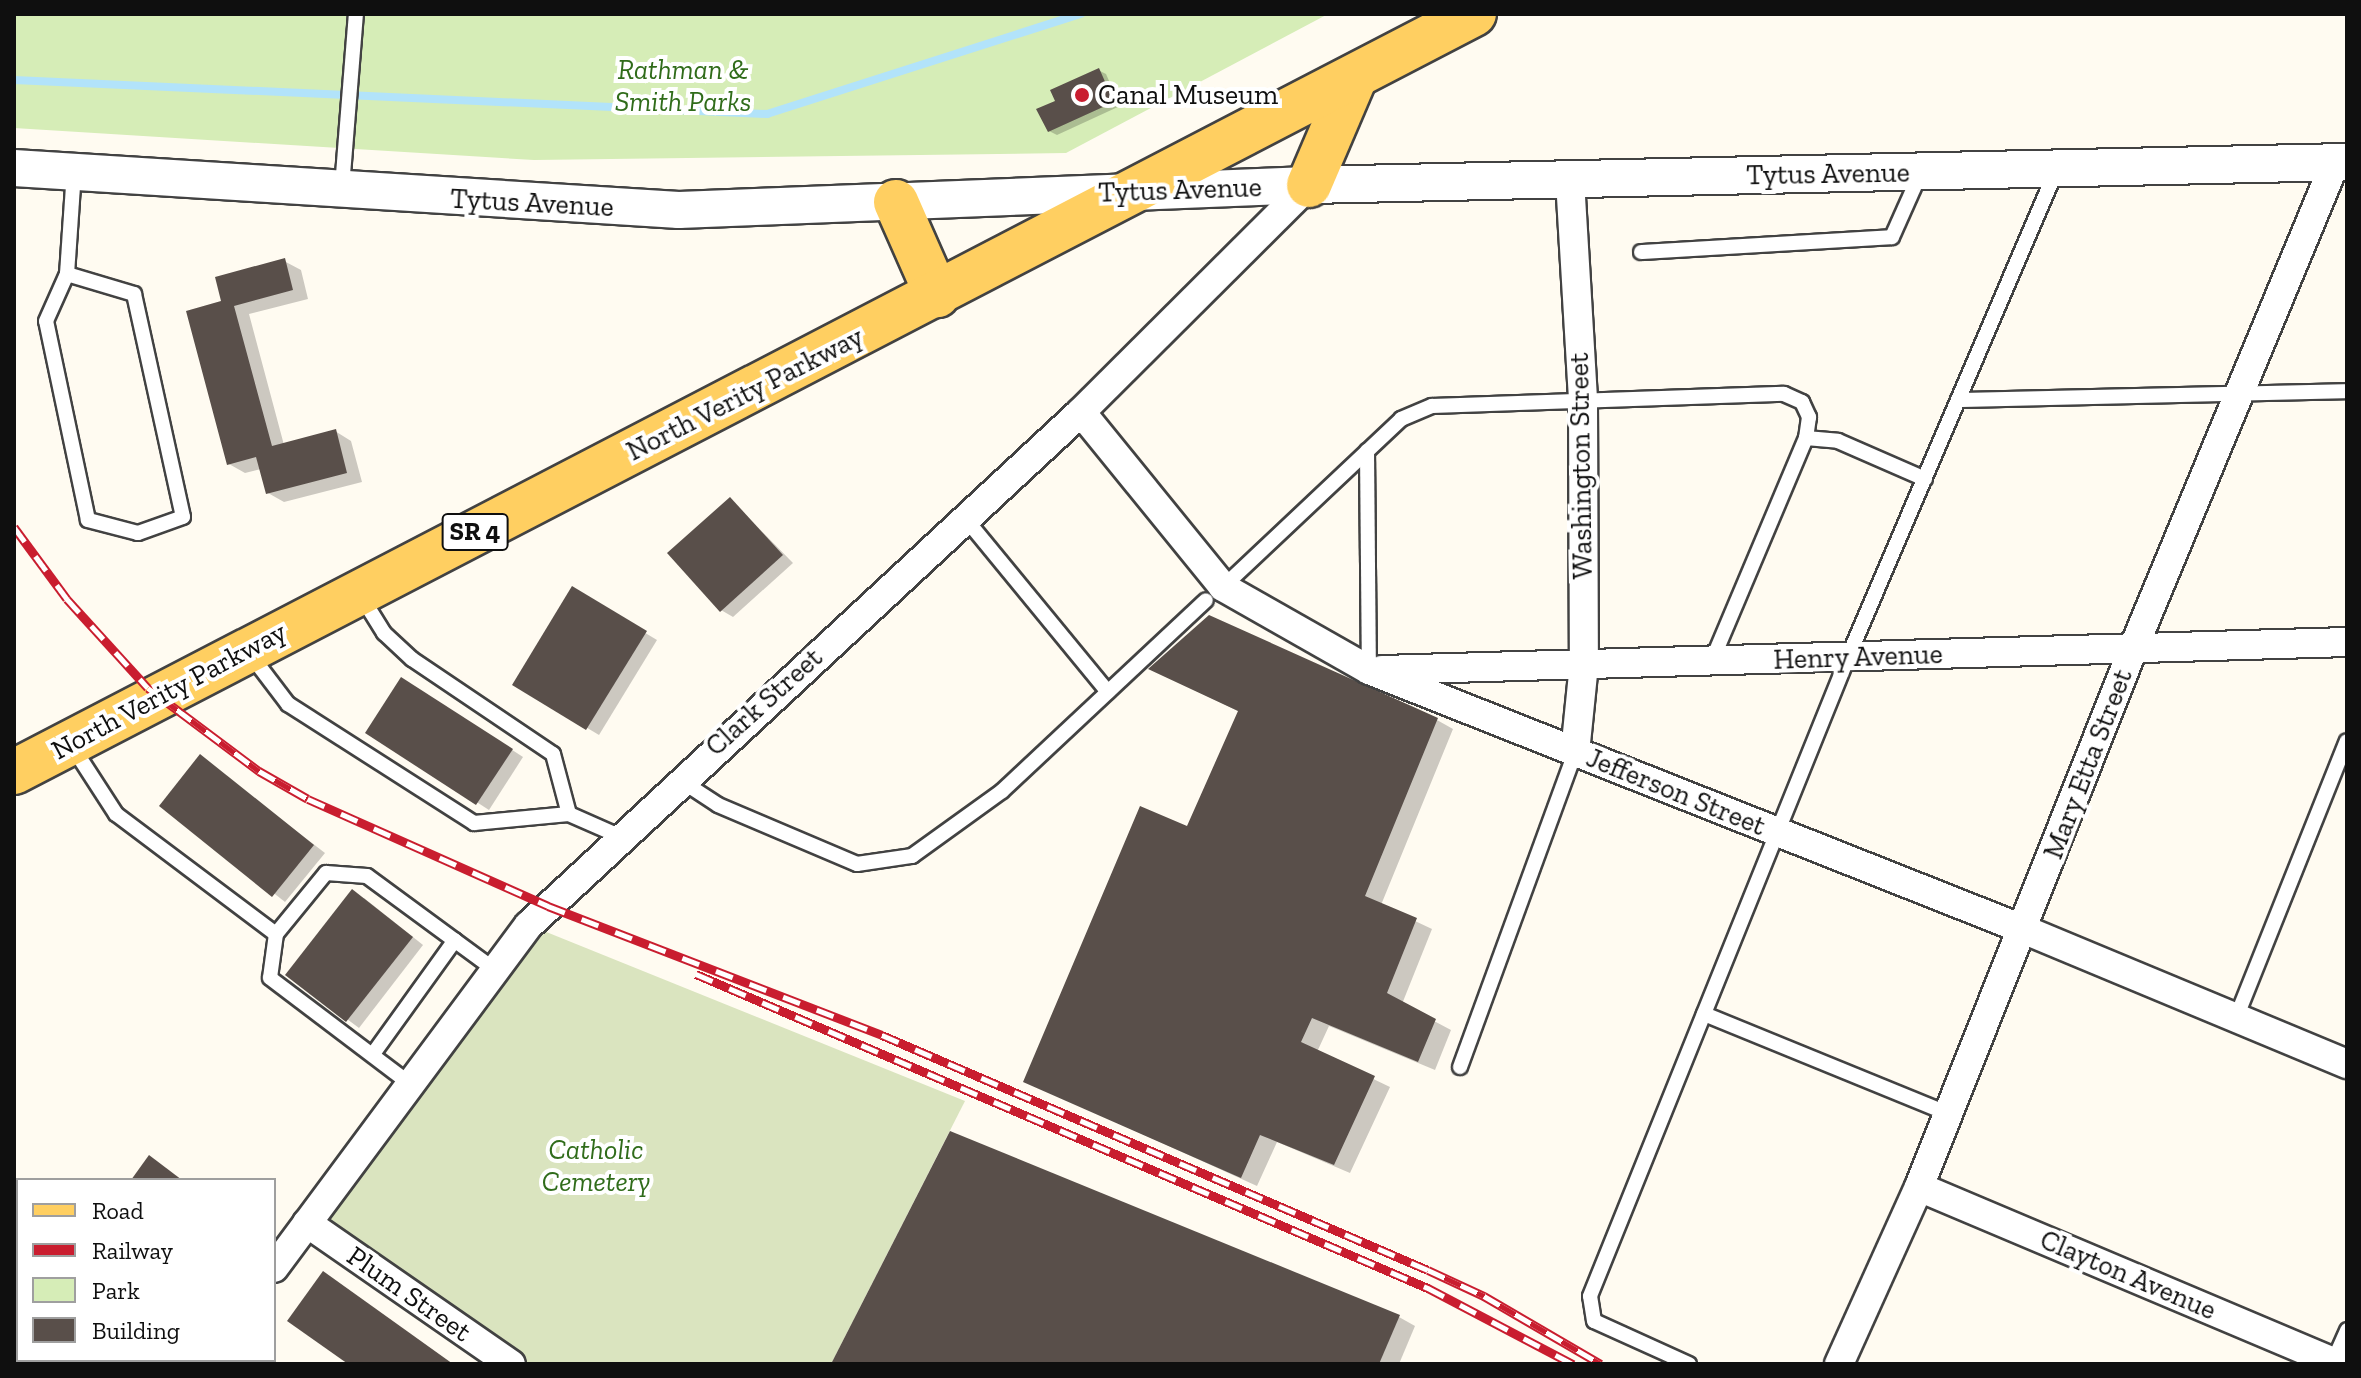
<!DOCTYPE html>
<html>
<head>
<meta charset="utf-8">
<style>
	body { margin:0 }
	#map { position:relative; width:2361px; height:1378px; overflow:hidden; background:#fffbf1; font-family:"Zilla Slab",serif }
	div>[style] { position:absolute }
	.green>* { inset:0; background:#d6edb7 }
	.cemetery>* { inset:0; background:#dae4bf }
	.shadow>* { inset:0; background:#0003 }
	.stream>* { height:8px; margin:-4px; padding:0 4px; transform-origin:4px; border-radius:4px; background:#b2e3fa }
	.building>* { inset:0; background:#594f4a }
	.roads { filter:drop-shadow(2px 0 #424242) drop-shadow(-2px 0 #424242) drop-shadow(0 2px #424242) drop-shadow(0 -2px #424242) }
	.service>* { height:14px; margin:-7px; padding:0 7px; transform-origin:7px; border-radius:7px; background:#fff }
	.minor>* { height:28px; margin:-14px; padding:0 14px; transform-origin:14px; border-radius:14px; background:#fff }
	.tertiary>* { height:36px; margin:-18px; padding:0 18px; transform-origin:18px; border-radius:18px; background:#fff }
	.primary>* { height:44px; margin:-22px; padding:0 22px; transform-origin:22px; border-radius:22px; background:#ffcf61 }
	.rail>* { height:9px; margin-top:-4.5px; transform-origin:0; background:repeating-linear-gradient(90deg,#fff 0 18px,#c91d2f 0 36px); box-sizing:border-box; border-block:2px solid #c91d2f }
	.dots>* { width:22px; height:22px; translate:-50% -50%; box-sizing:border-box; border:4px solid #fff; border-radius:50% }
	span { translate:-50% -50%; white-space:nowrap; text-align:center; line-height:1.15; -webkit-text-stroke:8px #fff; paint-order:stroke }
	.shield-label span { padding:2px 6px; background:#fff; border:2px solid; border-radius:6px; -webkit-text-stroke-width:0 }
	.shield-label { font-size:26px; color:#0f0f0f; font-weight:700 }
	.park-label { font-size:28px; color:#306c1a; font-style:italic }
	.poi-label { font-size:28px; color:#0f0f0f }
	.left { translate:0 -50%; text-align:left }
	.street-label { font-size:28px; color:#0f0f0f }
	.frame { position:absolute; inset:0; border:16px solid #0f0f0f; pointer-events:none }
	.legend { position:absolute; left:16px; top:1178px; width:260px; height:184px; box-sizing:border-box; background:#fff; border:2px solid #9f9f9f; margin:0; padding:10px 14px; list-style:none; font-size:24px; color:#0f0f0f }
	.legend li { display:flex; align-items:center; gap:16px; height:40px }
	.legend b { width:40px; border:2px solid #9f9f9f }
</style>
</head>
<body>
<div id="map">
	<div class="green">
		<div style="clip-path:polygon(14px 14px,1328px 14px,1066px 153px,534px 160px,14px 128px)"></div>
	</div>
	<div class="cemetery">
		<div style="clip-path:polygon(529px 925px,965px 1101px,831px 1364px,511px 1364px,307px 1223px)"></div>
	</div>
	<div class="shadow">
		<div style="clip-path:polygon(1098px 70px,1106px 74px,1120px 106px,1057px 135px,1049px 131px,1058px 102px)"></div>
		<div style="clip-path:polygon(284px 261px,301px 270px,308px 299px,249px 314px,284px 445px,335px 431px,351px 441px,362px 482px,284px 502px,268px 493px,261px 469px,245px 473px,229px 464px,224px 303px)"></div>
		<div style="clip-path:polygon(730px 499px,793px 563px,733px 617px,721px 610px)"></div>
		<div style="clip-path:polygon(572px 589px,657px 640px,599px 735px,514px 684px)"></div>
		<div style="clip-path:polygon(1151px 669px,1437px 720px,1453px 729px,1381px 905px,1432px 929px,1402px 1004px,1451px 1030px,1435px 1070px,1329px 1026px,1317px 1052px,1390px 1087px,1350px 1173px,1277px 1142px,1257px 1186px,1025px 1081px,1188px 828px,1240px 712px)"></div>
		<div style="clip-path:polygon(414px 686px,523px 757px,489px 810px,368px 732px)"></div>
		<div style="clip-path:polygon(200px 757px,325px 853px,285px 902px,162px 805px)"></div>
		<div style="clip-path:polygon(364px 898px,423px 945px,359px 1028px,288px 975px)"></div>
		<div style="clip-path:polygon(18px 1263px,18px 1312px,14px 1309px)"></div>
		<div style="clip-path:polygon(1399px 1317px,1415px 1326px,1399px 1364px,833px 1364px)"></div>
		<div style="clip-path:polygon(81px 1360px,148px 1360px,152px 1363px,86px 1364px)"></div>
	</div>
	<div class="stream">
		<div style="left:14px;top:80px;width:754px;rotate:2.59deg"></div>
		<div style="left:767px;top:114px;width:330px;rotate:-17.7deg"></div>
	</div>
	<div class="building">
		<div style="clip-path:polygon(1099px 68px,1114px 102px,1048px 132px,1036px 109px,1055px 101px,1050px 90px)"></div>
		<div style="clip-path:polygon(285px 258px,293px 290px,234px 306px,272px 446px,336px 429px,347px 473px,266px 494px,256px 457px,227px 465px,186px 311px,221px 301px,215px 277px)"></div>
		<div style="clip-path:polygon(730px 497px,783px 555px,720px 612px,667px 553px)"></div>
		<div style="clip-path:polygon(572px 586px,647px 631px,586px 730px,512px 685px)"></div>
		<div style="clip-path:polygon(1209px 615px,1438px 718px,1365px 896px,1417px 918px,1387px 993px,1436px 1019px,1418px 1062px,1312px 1018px,1301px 1042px,1375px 1076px,1334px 1165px,1260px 1135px,1241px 1178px,1023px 1082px,1140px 806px,1187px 826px,1238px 711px,1148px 669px)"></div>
		<div style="clip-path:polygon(401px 677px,513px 749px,476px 805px,365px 733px)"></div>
		<div style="clip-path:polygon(200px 754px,314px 845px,272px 897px,159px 806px)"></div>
		<div style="clip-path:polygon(352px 889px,413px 937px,346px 1022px,285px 975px)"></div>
		<div style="clip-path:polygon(950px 1131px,1400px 1315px,1379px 1364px,831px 1364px)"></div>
		<div style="clip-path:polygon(149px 1155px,182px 1180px,131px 1180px)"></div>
		<div style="clip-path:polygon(18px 1260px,18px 1314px,14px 1311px)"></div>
		<div style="clip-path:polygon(323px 1271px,453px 1364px,348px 1364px,287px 1321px)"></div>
		<div style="clip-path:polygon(78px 1360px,138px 1360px,135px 1364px)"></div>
	</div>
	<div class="roads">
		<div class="service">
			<div style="left:342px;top:187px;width:174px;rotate:-85.4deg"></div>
			<div style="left:1641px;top:252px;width:251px;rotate:-3.4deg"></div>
			<div style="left:1892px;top:237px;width:71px;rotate:-66deg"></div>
			<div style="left:67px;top:274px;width:70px;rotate:16.6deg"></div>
			<div style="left:134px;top:294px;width:228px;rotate:77.6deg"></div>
			<div style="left:183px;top:517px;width:48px;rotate:160.4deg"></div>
			<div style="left:138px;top:533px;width:52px;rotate:-165.4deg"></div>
			<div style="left:88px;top:520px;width:203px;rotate:-101.9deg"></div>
			<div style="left:46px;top:321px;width:51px;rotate:-65.9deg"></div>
			<div style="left:67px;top:274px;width:102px;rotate:-86.1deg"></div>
			<div style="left:1958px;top:400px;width:389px;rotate:-1.3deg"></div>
			<div style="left:1806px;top:438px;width:32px;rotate:5deg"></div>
			<div style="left:1838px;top:441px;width:95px;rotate:23.6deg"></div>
			<div style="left:1367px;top:451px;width:219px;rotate:89.5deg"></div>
			<div style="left:965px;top:518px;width:225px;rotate:50.6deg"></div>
			<div style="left:1223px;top:587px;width:245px;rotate:-43.3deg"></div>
			<div style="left:1401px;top:419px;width:34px;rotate:-23deg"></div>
			<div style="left:1432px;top:406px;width:352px;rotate:-2deg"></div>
			<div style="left:1784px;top:394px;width:20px;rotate:24deg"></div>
			<div style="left:1802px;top:402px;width:17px;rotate:65deg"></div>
			<div style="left:1809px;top:417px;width:21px;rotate:98deg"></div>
			<div style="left:1806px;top:438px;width:242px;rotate:112.9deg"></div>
			<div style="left:361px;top:596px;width:44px;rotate:58.1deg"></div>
			<div style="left:384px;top:633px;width:38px;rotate:43deg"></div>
			<div style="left:412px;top:659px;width:170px;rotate:34deg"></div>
			<div style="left:553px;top:754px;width:62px;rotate:75.1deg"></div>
			<div style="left:250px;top:654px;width:63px;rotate:52.8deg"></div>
			<div style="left:288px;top:704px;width:221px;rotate:32.6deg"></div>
			<div style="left:474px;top:823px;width:95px;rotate:-5.4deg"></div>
			<div style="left:569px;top:814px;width:55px;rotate:23.7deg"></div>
			<div style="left:72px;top:746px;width:81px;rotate:57.1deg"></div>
			<div style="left:116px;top:814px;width:200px;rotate:36.9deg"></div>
			<div style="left:276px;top:934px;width:44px;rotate:97.8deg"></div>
			<div style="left:270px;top:978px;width:176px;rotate:37.1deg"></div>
			<div style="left:680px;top:780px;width:45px;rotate:33.3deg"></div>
			<div style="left:718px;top:805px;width:151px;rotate:23deg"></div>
			<div style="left:857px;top:864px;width:56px;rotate:-8.3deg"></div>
			<div style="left:912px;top:856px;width:111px;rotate:-35.8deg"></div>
			<div style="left:1002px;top:791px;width:279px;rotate:-43.1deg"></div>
			<div style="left:276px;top:934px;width:79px;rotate:-50.7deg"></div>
			<div style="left:326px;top:873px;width:41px;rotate:4.2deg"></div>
			<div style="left:367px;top:876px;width:159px;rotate:36.3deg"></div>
			<div style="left:1704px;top:1014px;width:265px;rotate:22.2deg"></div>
			<div style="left:2236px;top:1018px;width:298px;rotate:-68.2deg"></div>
			<div style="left:373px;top:1054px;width:140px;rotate:-54.3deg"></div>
			<div style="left:1460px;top:1067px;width:335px;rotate:-69.9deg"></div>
			<div style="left:14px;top:1257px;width:5px;rotate:-37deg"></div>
			<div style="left:14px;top:1359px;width:9px;rotate:36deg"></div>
			<div style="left:2333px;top:1362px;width:35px;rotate:-66deg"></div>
			<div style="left:1689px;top:1364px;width:104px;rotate:-155.6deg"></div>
			<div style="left:1594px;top:1321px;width:25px;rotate:-99deg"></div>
			<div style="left:1590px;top:1296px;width:689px;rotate:-68.01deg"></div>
			<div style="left:1848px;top:657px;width:529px;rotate:-66.83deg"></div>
		</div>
		<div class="minor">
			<div style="left:1570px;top:180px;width:222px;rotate:86.6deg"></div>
			<div style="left:1583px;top:402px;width:262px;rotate:89.8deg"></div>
			<div style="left:1584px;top:664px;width:88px;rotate:95.8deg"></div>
			<div style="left:1081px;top:412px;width:225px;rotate:50.9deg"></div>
			<div style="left:1223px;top:587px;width:168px;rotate:29.6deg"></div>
			<div style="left:1369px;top:670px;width:706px;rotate:21.62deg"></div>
			<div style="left:2025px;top:930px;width:349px;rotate:22.6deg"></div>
			<div style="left:1382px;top:670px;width:965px;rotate:-1.66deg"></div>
			<div style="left:1919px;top:1187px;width:454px;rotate:22.9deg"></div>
			<div style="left:307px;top:1223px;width:248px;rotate:34.7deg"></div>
			<div style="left:274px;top:1268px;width:427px;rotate:-53.4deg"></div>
			<div style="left:529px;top:925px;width:754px;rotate:-42.9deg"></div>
			<div style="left:1081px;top:412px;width:322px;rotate:-44.9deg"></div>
			<div style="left:203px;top:1364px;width:5px;rotate:-53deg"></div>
			<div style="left:1839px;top:1364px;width:194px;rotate:-65.7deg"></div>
			<div style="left:1919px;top:1187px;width:579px;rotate:-68.31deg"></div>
			<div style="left:2133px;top:649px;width:526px;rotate:-67.43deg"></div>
		</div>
		<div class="tertiary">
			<div style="left:14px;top:168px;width:666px;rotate:3.61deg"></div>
			<div style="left:679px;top:210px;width:630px;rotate:-2.27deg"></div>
			<div style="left:1309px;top:185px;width:1038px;rotate:-1.27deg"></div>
		</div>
		<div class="primary">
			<div style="left:1309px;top:185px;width:117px;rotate:-66.9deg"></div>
			<div style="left:896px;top:202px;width:102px;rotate:66.2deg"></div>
			<div style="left:14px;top:772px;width:1645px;rotate:-27.44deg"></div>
		</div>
	</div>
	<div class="rail">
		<div style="left:14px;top:527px;width:89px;rotate:53.6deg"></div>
		<div style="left:67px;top:599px;width:120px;rotate:47.7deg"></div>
		<div style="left:148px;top:688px;width:139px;rotate:36.8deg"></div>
		<div style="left:259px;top:771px;width:56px;rotate:29.7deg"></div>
		<div style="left:308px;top:799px;width:263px;rotate:24deg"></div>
		<div style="left:548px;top:906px;width:358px;rotate:21.1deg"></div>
		<div style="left:882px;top:1035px;width:594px;rotate:23.29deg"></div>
		<div style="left:1428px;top:1270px;width:62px;rotate:24.9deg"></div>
		<div style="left:1484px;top:1296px;width:135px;rotate:30.2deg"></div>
		<div style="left:696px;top:974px;width:797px;rotate:23.22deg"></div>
		<div style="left:1428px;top:1288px;width:164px;rotate:27.7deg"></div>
	</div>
	<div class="dots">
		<div style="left:1082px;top:95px;background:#c91d2f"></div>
	</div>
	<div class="shield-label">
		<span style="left:475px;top:532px">SR 4</span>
	</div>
	<div class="park-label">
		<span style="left:683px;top:86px">Rathman &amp;<br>Smith Parks</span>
		<span style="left:596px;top:1166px">Catholic<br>Cemetery</span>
	</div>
	<div class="poi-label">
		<span class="left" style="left:1098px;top:95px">Canal Museum</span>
	</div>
	<div class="street-label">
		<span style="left:1828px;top:174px;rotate:-1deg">Tytus Avenue</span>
		<span style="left:1180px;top:190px;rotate:-2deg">Tytus Avenue</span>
		<span style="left:532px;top:203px;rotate:3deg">Tytus Avenue</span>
		<span style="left:745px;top:394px;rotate:-27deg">North Verity Parkway</span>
		<span style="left:1581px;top:466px;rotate:-91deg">Washington Street</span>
		<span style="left:1858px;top:657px;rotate:-2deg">Henry Avenue</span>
		<span style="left:169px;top:691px;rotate:-28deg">North Verity Parkway</span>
		<span style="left:764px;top:702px;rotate:-42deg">Clark Street</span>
		<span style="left:2088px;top:764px;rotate:-69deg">Mary Etta Street</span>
		<span style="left:1676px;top:792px;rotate:22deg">Jefferson Street</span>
		<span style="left:2128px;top:1275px;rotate:23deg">Clayton Avenue</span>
		<span style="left:409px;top:1294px;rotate:35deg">Plum Street</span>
	</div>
	<div class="frame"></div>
	<ul class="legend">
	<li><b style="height:10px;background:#ffcf61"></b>Road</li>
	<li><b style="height:10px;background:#c91d2f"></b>Railway</li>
	<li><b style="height:22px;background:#d6edb7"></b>Park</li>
	<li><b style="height:22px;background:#594f4a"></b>Building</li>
	</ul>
</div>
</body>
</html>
